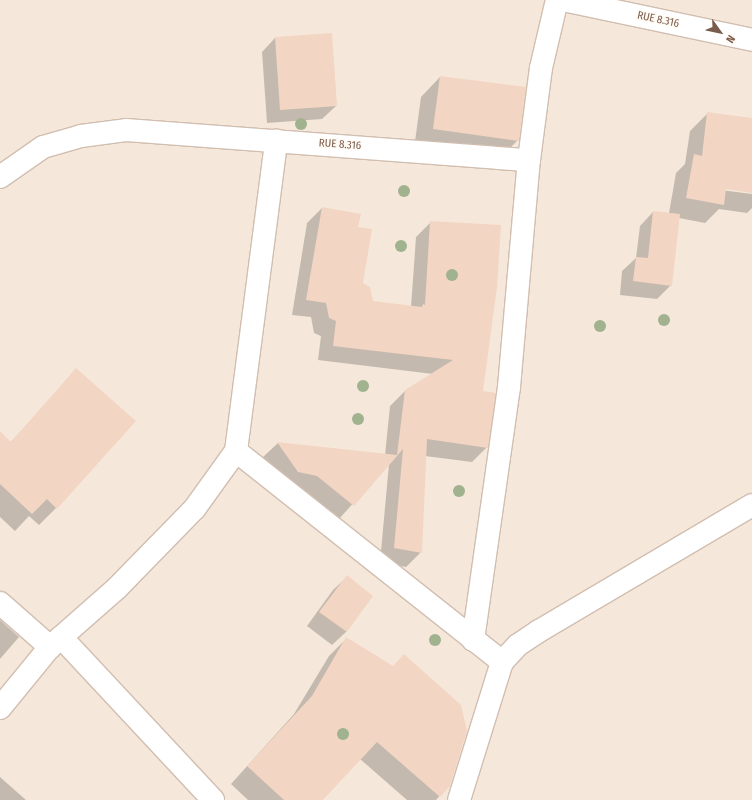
<!DOCTYPE html>
<html>
<head>
<meta charset="utf-8">
<style>
	body { margin:0 }
	#map { position:relative; width:752px; height:800px; overflow:hidden; background:#fdf6ec; font-family:"Fira Sans Condensed",sans-serif }
	div>[style] { position:absolute }
	.residential>* { inset:0; background:#f5e8da }
	.shadow>* { inset:0; background:#0003 }
	.building>* { inset:0; background:#f3d5c3 }
	.roads { filter:drop-shadow(1px 0 #d1beb0) drop-shadow(-1px 0 #d1beb0) drop-shadow(0 1px #d1beb0) drop-shadow(0 -1px #d1beb0) }
	.minor>* { height:22px; margin:-11px; padding:0 11px; transform-origin:11px; border-radius:11px; background:#fff }
	.trees>* { width:12px; height:12px; margin:-6px; border-radius:50%; background:#a0b28e }
	span { translate:-50% -50%; white-space:nowrap; text-align:center; line-height:1.15; -webkit-text-stroke:3px #fffaf3; paint-order:stroke }
	.street-label { font-size:11px; color:#7a5c4d }
	.north { position:absolute; left:700px; top:12px; width:40px; height:40px; -webkit-text-stroke:3px #fffaf3; paint-order:stroke; rotate:123deg; font-size:11px; font-weight:700; line-height:16px; text-align:center; color:#7a5c4d }
	.north::after { content:''; display:block; margin:auto; width:14px; height:18px; background:#7a5c4d; clip-path:polygon(50% 0,100% 100%,50% 72%,0 100%) }
</style>
</head>
<body>
<div id="map">
	<div class="residential">
		<div style="clip-path:polygon(0 0,752px 0,752px 800px,0 800px)"></div>
	</div>
	<div class="shadow">
		<div style="clip-path:polygon(275px 38px,336px 106px,322px 119px,267px 123px,262px 52px)"></div>
		<div style="clip-path:polygon(440px 77px,518px 140px,498px 160px,414px 149px,421px 97px)"></div>
		<div style="clip-path:polygon(708px 113px,752px 119px,752px 192px,722px 188px,721px 190px,752px 194px,752px 208px,747px 213px,719px 209px,705px 223px,679px 218px,671px 285px,657px 299px,620px 295px,622px 271px,636px 258px,640px 226px,653px 212px,669px 213px,676px 173px,685px 164px,690px 131px)"></div>
		<div style="clip-path:polygon(322px 208px,360px 215px,357px 228px,362px 283px,372px 302px,411px 307px,416px 237px,431px 222px,482px 392px,487px 447px,472px 462px,425px 456px,421px 552px,406px 567px,380px 562px,389px 464px,338px 520px,283px 486px,263px 457px,278px 443px,385px 455px,390px 406px,405px 391px,433px 374px,318px 360px,321px 336px,314px 333px,311px 317px,292px 315px,307px 223px)"></div>
		<div style="clip-path:polygon(77px 370px,56px 508px,39px 525px,29px 516px,15px 531px,0 517px,0 432px,10px 443px)"></div>
		<div style="clip-path:polygon(347px 577px,372px 596px,346px 632px,332px 645px,307px 626px,333px 590px)"></div>
		<div style="clip-path:polygon(0 620px,19px 637px,0 659px)"></div>
		<div style="clip-path:polygon(346px 639px,449px 785px,436px 800px,407px 800px,360px 759px,321px 800px,248px 800px,231px 784px,294px 714px,329px 656px)"></div>
		<div style="clip-path:polygon(0 777px,26px 800px,0 800px)"></div>
	</div>
	<div class="building">
		<div style="clip-path:polygon(332px 33px,337px 106px,280px 110px,275px 37px)"></div>
		<div style="clip-path:polygon(440px 76px,526px 87px,519px 141px,433px 129px)"></div>
		<div style="clip-path:polygon(707px 112px,752px 118px,752px 193px,726px 189px,724px 205px,686px 198px,694px 154px,702px 156px)"></div>
		<div style="clip-path:polygon(322px 207px,361px 214px,358px 227px,372px 229px,363px 283px,370px 287px,373px 301px,422px 307px,423px 304px,425px 305px,430px 221px,501px 225px,497px 287px,483px 391px,496px 393px,488px 448px,427px 439px,422px 553px,394px 548px,403px 449px,354px 506px,317px 476px,298px 472px,277px 442px,397px 455px,405px 390px,453px 360px,333px 346px,336px 321px,329px 318px,326px 303px,306px 300px)"></div>
		<div style="clip-path:polygon(653px 211px,680px 214px,672px 286px,633px 281px,636px 257px,648px 258px)"></div>
		<div style="clip-path:polygon(76px 368px,136px 421px,57px 509px,47px 499px,32px 514px,0 484px,0 431px,11px 442px)"></div>
		<div style="clip-path:polygon(347px 575px,373px 596px,347px 632px,319px 612px)"></div>
		<div style="clip-path:polygon(346px 637px,393px 666px,404px 654px,461px 705px,467px 731px,450px 786px,440px 797px,377px 742px,323px 800px,284px 800px,247px 766px,312px 696px)"></div>
	</div>
	<div class="roads">
		<div class="minor">
			<div style="left:563px;top:0;width:193px;rotate:11.9deg"></div>
			<div style="left:0;top:177px;width:52px;rotate:-34.9deg"></div>
			<div style="left:43px;top:147px;width:40px;rotate:-16deg"></div>
			<div style="left:81px;top:136px;width:45px;rotate:-7.6deg"></div>
			<div style="left:126px;top:130px;width:404px;rotate:4.3deg"></div>
			<div style="left:529px;top:160px;width:93px;rotate:-82.6deg"></div>
			<div style="left:541px;top:68px;width:70px;rotate:-76.8deg"></div>
			<div style="left:236px;top:451px;width:340px;rotate:38.4deg"></div>
			<div style="left:0;top:603px;width:67px;rotate:41.3deg"></div>
			<div style="left:61px;top:637px;width:223px;rotate:47deg"></div>
			<div style="left:473px;top:640px;width:256px;rotate:-81.9deg"></div>
			<div style="left:509px;top:387px;width:228px;rotate:-85deg"></div>
			<div style="left:0;top:708px;width:79px;rotate:-50.7deg"></div>
			<div style="left:50px;top:647px;width:89px;rotate:-41.4deg"></div>
			<div style="left:117px;top:588px;width:112px;rotate:-45.7deg"></div>
			<div style="left:195px;top:508px;width:70px;rotate:-54.3deg"></div>
			<div style="left:236px;top:451px;width:313px;rotate:-82.6deg"></div>
			<div style="left:459px;top:800px;width:145px;rotate:-72.7deg"></div>
			<div style="left:502px;top:662px;width:23px;rotate:-47deg"></div>
			<div style="left:518px;top:645px;width:25px;rotate:-34deg"></div>
			<div style="left:539px;top:631px;width:247px;rotate:-30.6deg"></div>
		</div>
	</div>
	<div class="trees">
		<div style="left:301px;top:124px"></div>
		<div style="left:404px;top:191px"></div>
		<div style="left:401px;top:246px"></div>
		<div style="left:452px;top:275px"></div>
		<div style="left:664px;top:320px"></div>
		<div style="left:600px;top:326px"></div>
		<div style="left:363px;top:386px"></div>
		<div style="left:358px;top:419px"></div>
		<div style="left:459px;top:491px"></div>
		<div style="left:435px;top:640px"></div>
		<div style="left:343px;top:734px"></div>
	</div>
	<div class="street-label">
		<span style="left:658px;top:20px;rotate:12deg">RUE 8.316</span>
		<span style="left:340px;top:145px;rotate:4deg">RUE 8.316</span>
	</div>
	<div class="north">N</div>
</div>
</body>
</html>
